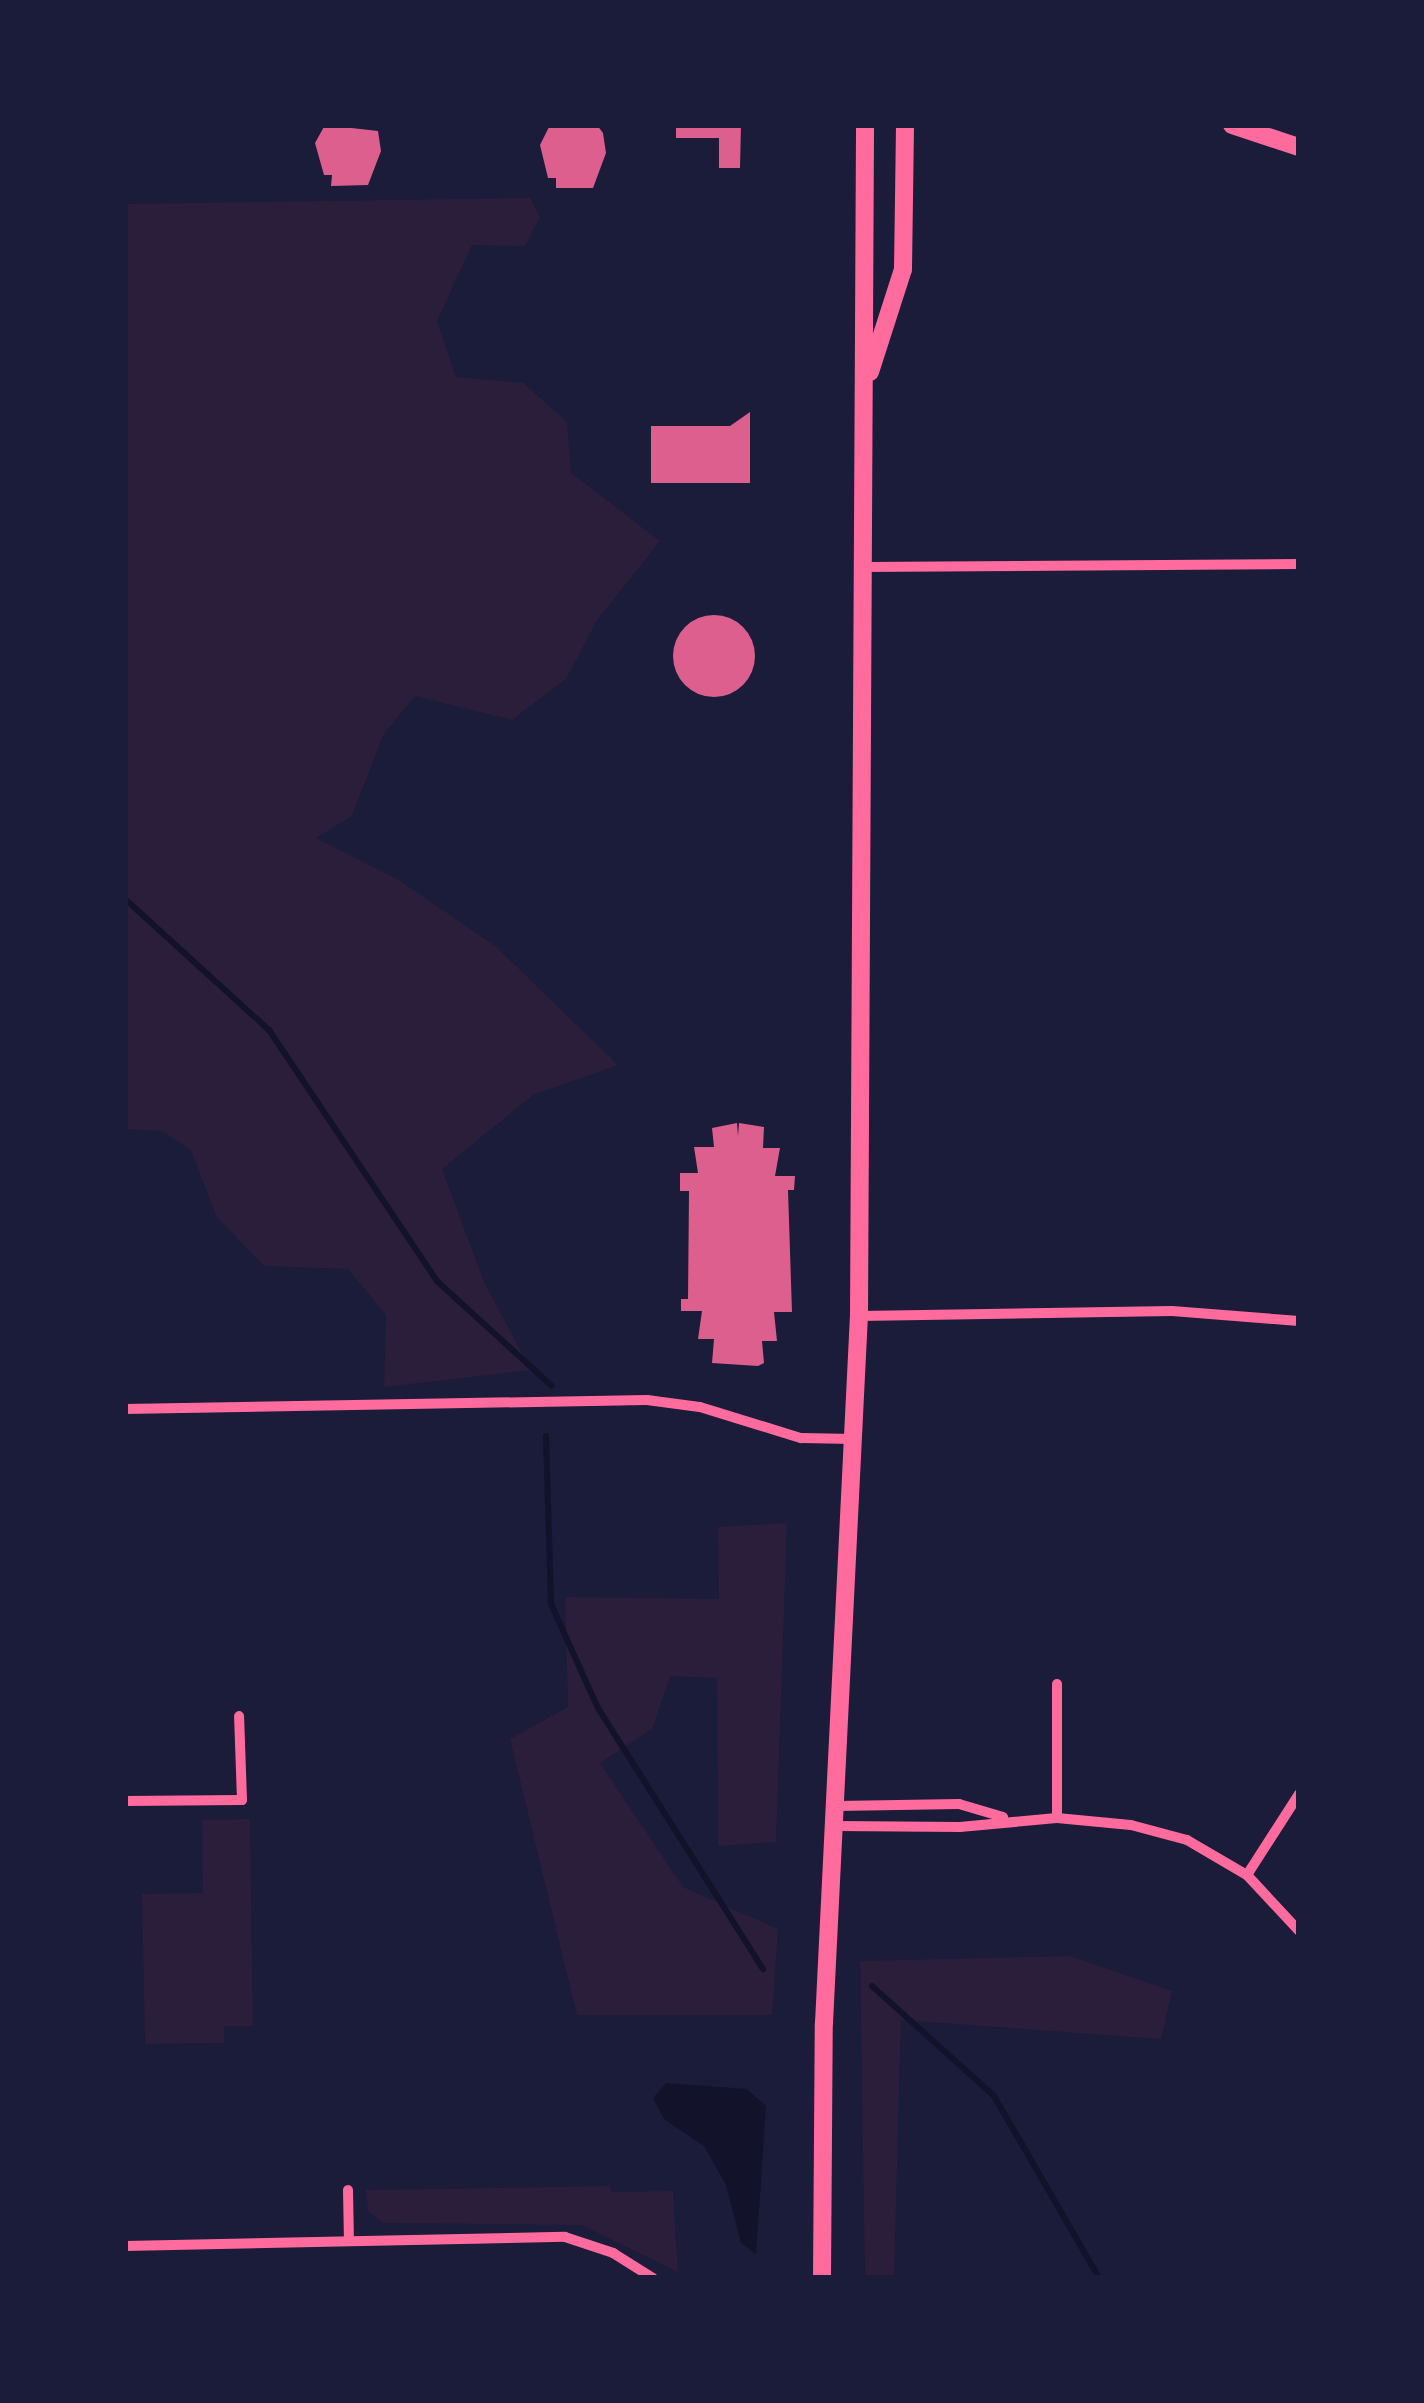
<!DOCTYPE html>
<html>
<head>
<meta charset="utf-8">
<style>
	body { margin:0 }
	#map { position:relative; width:1424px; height:2403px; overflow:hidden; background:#1b1b3a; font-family:"Fira Sans",sans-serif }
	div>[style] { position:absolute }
	.green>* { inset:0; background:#2a1e3b }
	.water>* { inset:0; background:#12122b }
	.stream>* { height:6px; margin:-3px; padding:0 3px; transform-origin:3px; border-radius:3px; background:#12122b }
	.building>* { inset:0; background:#dd5f8e }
	.round { border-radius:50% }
	.minor>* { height:10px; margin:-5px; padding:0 5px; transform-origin:5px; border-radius:5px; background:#ff6b9d }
	.secondary>* { height:18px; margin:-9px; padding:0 9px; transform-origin:9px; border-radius:9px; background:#ff6b9d }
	span { translate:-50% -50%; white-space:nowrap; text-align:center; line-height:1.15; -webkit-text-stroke:8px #1b1b3a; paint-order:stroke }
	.frame { position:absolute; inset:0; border:128px solid #1b1b3a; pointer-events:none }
</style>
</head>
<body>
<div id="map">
	<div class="green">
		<div style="clip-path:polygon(530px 198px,540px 217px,525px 246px,472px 245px,437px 321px,456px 377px,523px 383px,567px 422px,571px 473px,660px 541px,597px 620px,566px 679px,512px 720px,415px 696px,383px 735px,352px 816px,316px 838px,399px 880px,495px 946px,618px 1065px,533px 1095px,442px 1169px,484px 1282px,531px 1370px,384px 1387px,386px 1315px,348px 1269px,264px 1266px,216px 1216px,191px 1150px,162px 1131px,125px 1129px,125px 204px)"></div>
		<div style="clip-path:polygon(787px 1523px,776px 1842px,718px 1846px,717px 1678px,670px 1676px,652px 1729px,600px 1763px,683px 1887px,778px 1929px,772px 2015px,577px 2015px,510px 1739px,568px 1707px,565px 1597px,719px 1599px,718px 1527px)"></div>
		<div style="clip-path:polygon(250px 1819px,253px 2026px,224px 2026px,224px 2043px,145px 2044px,142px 1894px,203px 1893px,202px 1820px)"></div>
		<div style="clip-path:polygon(1070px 1956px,1172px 1991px,1161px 2039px,901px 2020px,894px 2278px,865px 2278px,860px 1961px)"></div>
		<div style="clip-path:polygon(610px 2186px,611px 2192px,673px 2191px,678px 2272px,582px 2225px,383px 2223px,368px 2211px,366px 2190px)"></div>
	</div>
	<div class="water">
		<div style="clip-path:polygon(666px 2083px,747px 2089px,766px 2106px,756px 2254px,741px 2243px,726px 2185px,704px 2146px,664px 2119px,653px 2098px)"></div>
	</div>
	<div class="stream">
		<div style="left:125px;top:899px;width:195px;rotate:42.3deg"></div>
		<div style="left:269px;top:1030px;width:303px;rotate:56.2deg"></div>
		<div style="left:438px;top:1282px;width:154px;rotate:42.4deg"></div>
		<div style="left:546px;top:1436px;width:168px;rotate:88.3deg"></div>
		<div style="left:551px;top:1604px;width:114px;rotate:65.7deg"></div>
		<div style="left:598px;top:1708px;width:309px;rotate:57.7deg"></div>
		<div style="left:872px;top:1986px;width:164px;rotate:42deg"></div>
		<div style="left:994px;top:2096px;width:210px;rotate:60deg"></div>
	</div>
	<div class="building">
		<div style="clip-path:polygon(325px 125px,378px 131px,381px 151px,368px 185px,331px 186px,332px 175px,324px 175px,315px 143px)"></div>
		<div style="clip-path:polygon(550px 125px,597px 125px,603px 133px,606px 153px,593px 188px,556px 188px,556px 178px,548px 178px,540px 145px)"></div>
		<div style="clip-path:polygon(676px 125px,741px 125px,740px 168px,719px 168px,719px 138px,676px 138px)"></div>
		<div style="clip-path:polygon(750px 412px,750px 483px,651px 483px,651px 426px,730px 426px)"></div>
		<div class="round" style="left:673px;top:615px;width:82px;height:82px"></div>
		<div style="clip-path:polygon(737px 1123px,738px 1136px,739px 1123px,764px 1127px,763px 1148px,780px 1148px,775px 1176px,795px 1176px,794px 1190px,788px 1190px,792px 1312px,774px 1312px,777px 1341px,762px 1341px,764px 1363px,758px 1366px,712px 1363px,714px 1339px,698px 1339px,702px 1311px,681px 1311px,681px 1299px,688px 1299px,689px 1191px,680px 1191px,680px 1173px,698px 1173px,694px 1147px,714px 1147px,712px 1128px)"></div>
	</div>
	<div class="minor">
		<div style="left:862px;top:567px;width:437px;rotate:-0.4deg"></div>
		<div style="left:859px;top:1316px;width:313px;rotate:-0.9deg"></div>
		<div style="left:1172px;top:1311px;width:127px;rotate:4.5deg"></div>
		<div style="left:125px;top:1409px;width:522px;rotate:-0.99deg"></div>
		<div style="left:647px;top:1400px;width:53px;rotate:7.5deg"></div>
		<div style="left:700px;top:1407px;width:106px;rotate:17.1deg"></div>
		<div style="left:801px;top:1438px;width:53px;rotate:1.1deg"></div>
		<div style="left:1057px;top:1684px;width:134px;rotate:90deg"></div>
		<div style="left:125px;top:1801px;width:117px;rotate:-0.5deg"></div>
		<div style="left:242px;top:1800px;width:84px;rotate:-92deg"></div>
		<div style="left:837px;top:1806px;width:122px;rotate:-0.9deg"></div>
		<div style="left:959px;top:1804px;width:46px;rotate:16.5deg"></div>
		<div style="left:836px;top:1826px;width:124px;rotate:0.5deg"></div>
		<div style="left:960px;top:1827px;width:97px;rotate:-5.3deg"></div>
		<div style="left:1057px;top:1818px;width:74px;rotate:5.4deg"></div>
		<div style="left:1131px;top:1825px;width:58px;rotate:15deg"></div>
		<div style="left:1187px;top:1840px;width:69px;rotate:30.3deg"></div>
		<div style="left:1247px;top:1875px;width:76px;rotate:47.1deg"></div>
		<div style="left:1247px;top:1875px;width:96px;rotate:-57.3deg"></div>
		<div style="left:348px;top:2190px;width:51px;rotate:88.9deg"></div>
		<div style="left:125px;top:2246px;width:440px;rotate:-1.2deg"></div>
		<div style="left:565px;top:2237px;width:51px;rotate:18.4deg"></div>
		<div style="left:613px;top:2253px;width:47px;rotate:32deg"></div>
	</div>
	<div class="secondary">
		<div style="left:1232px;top:125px;width:71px;rotate:18.2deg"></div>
		<div style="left:870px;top:372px;width:108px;rotate:-72.2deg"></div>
		<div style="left:903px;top:269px;width:144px;rotate:-89.2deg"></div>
		<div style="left:822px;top:2278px;width:255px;rotate:-89.6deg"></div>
		<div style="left:824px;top:2023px;width:708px;rotate:-87.17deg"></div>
		<div style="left:859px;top:1316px;width:1191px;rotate:-89.71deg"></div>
	</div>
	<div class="frame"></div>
</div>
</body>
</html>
